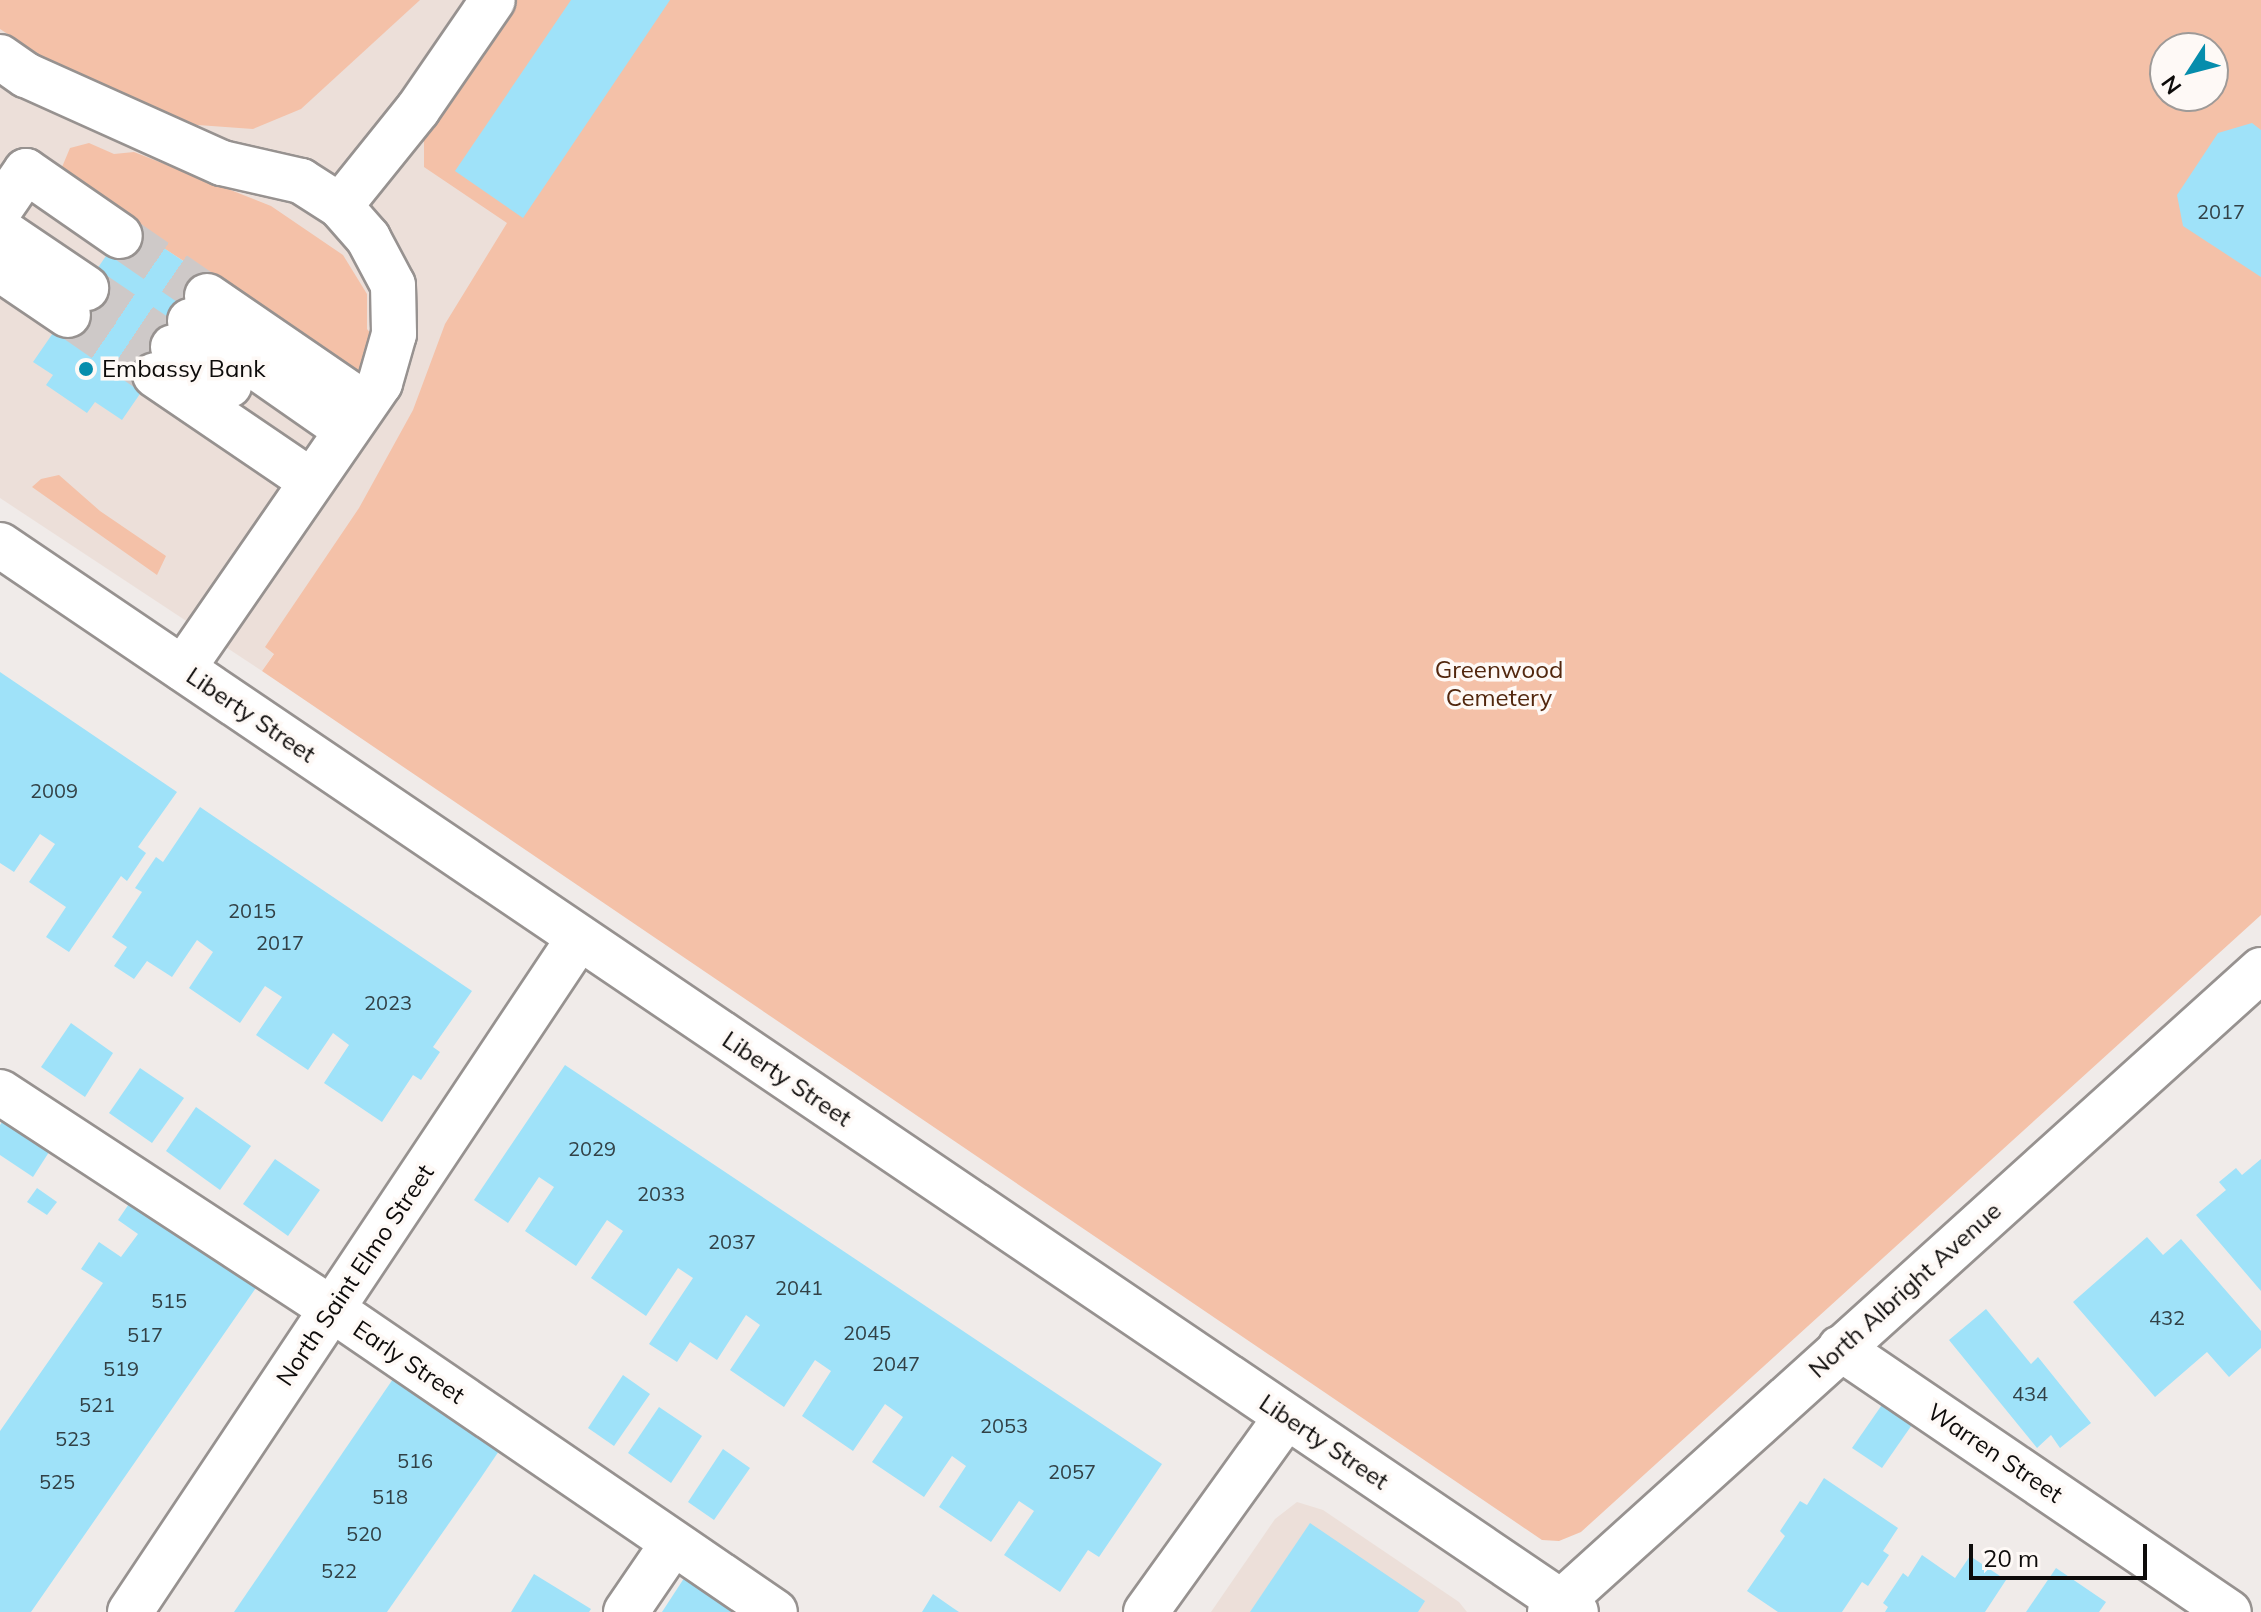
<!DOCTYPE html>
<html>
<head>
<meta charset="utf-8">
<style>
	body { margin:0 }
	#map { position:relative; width:2261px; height:1612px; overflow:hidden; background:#f0ebe9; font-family:Mulish,sans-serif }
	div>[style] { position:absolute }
	.built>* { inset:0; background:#ecdfd9 }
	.green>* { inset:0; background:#f4c1a8 }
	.building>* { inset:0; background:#9fe2f9 }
	.minor-tunnel>* { height:44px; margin-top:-22px; transform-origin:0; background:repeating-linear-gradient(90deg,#cec9c8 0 44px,transparent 0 66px) }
	.roads { filter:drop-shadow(2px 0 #979290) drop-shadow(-2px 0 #979290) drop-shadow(0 2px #979290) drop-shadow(0 -2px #979290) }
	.minor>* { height:44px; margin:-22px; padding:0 22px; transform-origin:22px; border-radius:22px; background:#fff }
	.dots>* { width:22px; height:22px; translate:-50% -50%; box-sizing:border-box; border:4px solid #fef9f6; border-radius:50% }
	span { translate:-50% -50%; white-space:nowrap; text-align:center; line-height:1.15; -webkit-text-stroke:7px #fef9f6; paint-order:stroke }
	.number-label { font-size:20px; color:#324146 }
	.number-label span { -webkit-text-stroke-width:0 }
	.poi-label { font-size:24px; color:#0d0b0a }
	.left { translate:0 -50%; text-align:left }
	.park-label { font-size:24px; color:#52270e }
	.street-label { font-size:24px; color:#0d0b0a }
	.north { position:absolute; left:2149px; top:32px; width:80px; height:80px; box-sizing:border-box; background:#fef9f6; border:2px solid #9e9a98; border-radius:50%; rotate:234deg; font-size:22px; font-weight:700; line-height:32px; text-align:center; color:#0d0b0a }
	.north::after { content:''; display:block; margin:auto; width:28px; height:36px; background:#068dac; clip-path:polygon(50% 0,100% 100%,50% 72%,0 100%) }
	.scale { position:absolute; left:1969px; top:1544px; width:178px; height:36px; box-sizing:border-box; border:4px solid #0d0b0a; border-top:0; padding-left:10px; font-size:24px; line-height:28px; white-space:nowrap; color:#0d0b0a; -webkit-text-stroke:6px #fef9f6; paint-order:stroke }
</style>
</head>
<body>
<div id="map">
	<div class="built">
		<div style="clip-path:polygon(0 0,720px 0,262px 671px,0 498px)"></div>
		<div style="clip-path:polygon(1297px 1502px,1323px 1510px,1459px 1602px,1467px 1612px,1211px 1612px,1275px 1519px)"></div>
	</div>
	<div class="green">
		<div style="clip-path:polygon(0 0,420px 0,301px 109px,253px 129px,184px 124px,51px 62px,0 29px)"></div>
		<div style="clip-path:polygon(evenodd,515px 0,2261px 0,2261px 915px,1581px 1532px,1559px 1541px,1542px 1540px,262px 671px,274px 654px,265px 647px,359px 508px,413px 410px,445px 324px,507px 223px,424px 167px,424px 137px,515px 0,2165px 48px,2213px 48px,2213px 96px,2165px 96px,2165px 48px)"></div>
		<div style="clip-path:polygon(89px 143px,114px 154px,134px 152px,271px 206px,343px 255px,367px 294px,367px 329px,378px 343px,357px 384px,216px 282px,57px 179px,70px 148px)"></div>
		<div style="clip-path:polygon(59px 475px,100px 511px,166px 556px,157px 575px,32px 487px,41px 479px)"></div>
	</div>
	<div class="building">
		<div style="clip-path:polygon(571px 0,670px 0,523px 218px,455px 171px)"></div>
		<div style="clip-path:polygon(2252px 123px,2261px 130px,2261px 277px,2183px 226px,2177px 195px,2218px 133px)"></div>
		<div style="clip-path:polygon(128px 224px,216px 283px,122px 420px,95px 402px,87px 413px,46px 385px,53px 375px,33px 362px)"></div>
		<div style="clip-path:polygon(0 672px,177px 792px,138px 847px,146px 853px,127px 881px,121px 876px,69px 952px,46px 937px,66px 907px,29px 882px,55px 844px,40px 834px,14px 872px,0 863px)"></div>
		<div style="clip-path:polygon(200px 807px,472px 991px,433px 1047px,440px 1052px,421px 1080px,413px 1075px,382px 1122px,324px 1083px,349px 1045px,333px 1033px,308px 1070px,256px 1035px,282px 997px,265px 986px,240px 1023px,189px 988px,213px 952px,197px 940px,172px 977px,147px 961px,134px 979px,114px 966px,127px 947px,112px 937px,142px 892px,135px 888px,156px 857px,163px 862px)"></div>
		<div style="clip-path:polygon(71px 1023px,113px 1053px,85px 1097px,41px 1067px)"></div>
		<div style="clip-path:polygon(565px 1065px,1162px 1464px,1099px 1557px,1088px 1550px,1060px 1592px,1004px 1555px,1034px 1511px,1019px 1501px,991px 1542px,939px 1507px,966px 1466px,952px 1456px,924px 1497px,872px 1462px,903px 1417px,885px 1404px,853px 1451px,802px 1416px,831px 1371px,815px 1360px,784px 1407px,730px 1370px,760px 1325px,746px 1315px,717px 1360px,690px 1342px,677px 1362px,649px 1344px,693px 1278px,678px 1268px,646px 1316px,591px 1278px,623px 1231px,607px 1220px,576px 1266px,525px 1231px,554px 1187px,539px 1177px,508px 1223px,474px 1200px)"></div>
		<div style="clip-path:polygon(140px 1068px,184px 1098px,152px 1143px,109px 1113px)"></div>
		<div style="clip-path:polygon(196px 1107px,251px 1146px,220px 1190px,166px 1151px)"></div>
		<div style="clip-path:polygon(6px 1116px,51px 1149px,33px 1177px,0 1155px,0 1125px)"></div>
		<div style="clip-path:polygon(275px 1159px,320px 1190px,288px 1236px,243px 1204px)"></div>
		<div style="clip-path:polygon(2261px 1159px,2261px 1291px,2196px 1215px,2226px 1190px,2219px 1182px,2236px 1168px,2242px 1175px)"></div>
		<div style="clip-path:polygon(37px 1188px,57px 1202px,47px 1215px,27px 1202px)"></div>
		<div style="clip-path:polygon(135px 1195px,260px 1282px,31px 1612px,0 1612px,0 1431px,103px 1283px,81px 1269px,99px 1242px,121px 1257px,138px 1234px,118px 1220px)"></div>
		<div style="clip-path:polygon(2147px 1237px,2163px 1255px,2181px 1239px,2261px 1331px,2261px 1348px,2229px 1377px,2207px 1352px,2155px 1397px,2073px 1302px)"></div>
		<div style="clip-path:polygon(1986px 1309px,2031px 1364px,2038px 1357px,2091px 1423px,2060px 1448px,2051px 1435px,2037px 1448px,1949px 1340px)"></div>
		<div style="clip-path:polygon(623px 1375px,650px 1394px,614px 1446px,588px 1428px)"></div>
		<div style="clip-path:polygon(395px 1376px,501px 1448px,480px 1479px,387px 1612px,234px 1612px)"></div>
		<div style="clip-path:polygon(1886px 1399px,1916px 1419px,1882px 1468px,1852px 1448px)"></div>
		<div style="clip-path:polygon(659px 1407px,702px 1436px,671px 1483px,628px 1453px)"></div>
		<div style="clip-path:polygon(723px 1449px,750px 1468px,714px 1520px,688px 1502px)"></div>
		<div style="clip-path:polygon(1824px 1478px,1898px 1528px,1883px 1551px,1889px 1555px,1868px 1586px,1862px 1582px,1842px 1612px,1778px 1612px,1747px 1591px,1785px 1536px,1780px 1531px,1800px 1501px,1807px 1505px)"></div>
		<div style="clip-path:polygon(1310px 1523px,1425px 1601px,1418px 1612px,1250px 1612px)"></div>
		<div style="clip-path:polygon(1922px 1555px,1955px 1578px,1970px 1556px,2006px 1580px,1985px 1612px,1885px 1612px,1888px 1607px,1883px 1603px,1903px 1573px,1908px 1577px)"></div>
		<div style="clip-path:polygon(692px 1566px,742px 1612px,662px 1612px)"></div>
		<div style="clip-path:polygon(2056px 1568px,2106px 1602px,2099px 1612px,2026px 1612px)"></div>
		<div style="clip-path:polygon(534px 1574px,591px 1609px,589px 1612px,511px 1612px)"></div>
		<div style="clip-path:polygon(933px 1594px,953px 1608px,959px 1612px,922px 1612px)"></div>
	</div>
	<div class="minor-tunnel">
		<div style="left:120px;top:236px;width:106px;rotate:34.6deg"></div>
		<div style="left:86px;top:288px;width:105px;rotate:34.1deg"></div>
		<div style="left:68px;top:315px;width:106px;rotate:34.6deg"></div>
	</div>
	<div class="roads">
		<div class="minor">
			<div style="left:0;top:57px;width:32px;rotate:35deg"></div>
			<div style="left:26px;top:75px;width:215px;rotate:24.2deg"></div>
			<div style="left:222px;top:163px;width:81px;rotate:12.8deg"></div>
			<div style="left:301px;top:181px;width:46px;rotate:32.7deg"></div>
			<div style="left:340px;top:206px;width:43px;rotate:48.8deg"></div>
			<div style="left:368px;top:238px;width:53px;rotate:62deg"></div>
			<div style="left:393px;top:285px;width:49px;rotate:88.8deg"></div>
			<div style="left:394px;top:334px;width:51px;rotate:105.9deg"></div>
			<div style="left:380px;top:383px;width:347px;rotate:124.6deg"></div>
			<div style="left:340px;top:206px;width:124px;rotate:-51.2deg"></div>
			<div style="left:418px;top:109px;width:132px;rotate:-55.5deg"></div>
			<div style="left:0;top:209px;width:46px;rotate:-55.6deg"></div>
			<div style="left:26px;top:171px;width:114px;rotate:34.7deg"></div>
			<div style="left:0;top:230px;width:104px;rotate:34deg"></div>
			<div style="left:0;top:269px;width:82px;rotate:34.1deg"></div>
			<div style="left:207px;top:296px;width:191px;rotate:34.4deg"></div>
			<div style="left:190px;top:321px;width:190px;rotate:34.9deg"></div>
			<div style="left:173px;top:347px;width:68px;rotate:34.2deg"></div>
			<div style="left:155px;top:375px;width:189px;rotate:34.2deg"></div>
			<div style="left:0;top:545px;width:1903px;rotate:34.1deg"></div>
			<div style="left:0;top:1092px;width:398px;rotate:33.2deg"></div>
			<div style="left:333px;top:1310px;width:535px;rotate:34.34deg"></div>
			<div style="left:1840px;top:1348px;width:470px;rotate:34.2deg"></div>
			<div style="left:130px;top:1612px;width:810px;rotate:-56.33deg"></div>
			<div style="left:626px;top:1612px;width:83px;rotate:-55.7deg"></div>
			<div style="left:1146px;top:1612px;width:240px;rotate:-54.3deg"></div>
			<div style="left:1550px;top:1612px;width:958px;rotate:-42.08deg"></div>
		</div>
	</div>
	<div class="dots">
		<div style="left:86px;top:369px;background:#068dac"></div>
	</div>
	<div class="number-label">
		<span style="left:2221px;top:211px">2017</span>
		<span style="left:54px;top:790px">2009</span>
		<span style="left:252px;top:910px">2015</span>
		<span style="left:280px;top:942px">2017</span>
		<span style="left:388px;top:1002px">2023</span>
		<span style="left:592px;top:1148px">2029</span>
		<span style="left:661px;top:1193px">2033</span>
		<span style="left:732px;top:1241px">2037</span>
		<span style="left:799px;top:1287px">2041</span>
		<span style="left:169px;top:1300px">515</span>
		<span style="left:2167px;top:1317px">432</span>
		<span style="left:867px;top:1332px">2045</span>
		<span style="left:145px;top:1334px">517</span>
		<span style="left:896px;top:1363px">2047</span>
		<span style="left:121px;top:1368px">519</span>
		<span style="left:2030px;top:1393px">434</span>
		<span style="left:97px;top:1404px">521</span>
		<span style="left:1004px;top:1425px">2053</span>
		<span style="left:73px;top:1438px">523</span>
		<span style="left:415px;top:1460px">516</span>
		<span style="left:1072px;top:1471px">2057</span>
		<span style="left:57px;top:1481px">525</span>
		<span style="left:390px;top:1496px">518</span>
		<span style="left:364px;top:1533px">520</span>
		<span style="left:339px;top:1570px">522</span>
	</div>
	<div class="poi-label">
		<span class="left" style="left:102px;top:369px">Embassy Bank</span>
	</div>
	<div class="park-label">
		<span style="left:1499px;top:684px">Greenwood<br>Cemetery</span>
	</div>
	<div class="street-label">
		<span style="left:251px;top:715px;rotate:34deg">Liberty Street</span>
		<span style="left:787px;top:1079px;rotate:34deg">Liberty Street</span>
		<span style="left:355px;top:1275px;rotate:-56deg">North Saint Elmo Street</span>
		<span style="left:1905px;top:1290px;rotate:-42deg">North Albright Avenue</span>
		<span style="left:409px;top:1362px;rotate:34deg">Early Street</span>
		<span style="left:1324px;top:1442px;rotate:34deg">Liberty Street</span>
		<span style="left:1995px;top:1453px;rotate:34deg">Warren Street</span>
	</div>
	<div class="north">N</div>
	<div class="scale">20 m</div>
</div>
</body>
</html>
